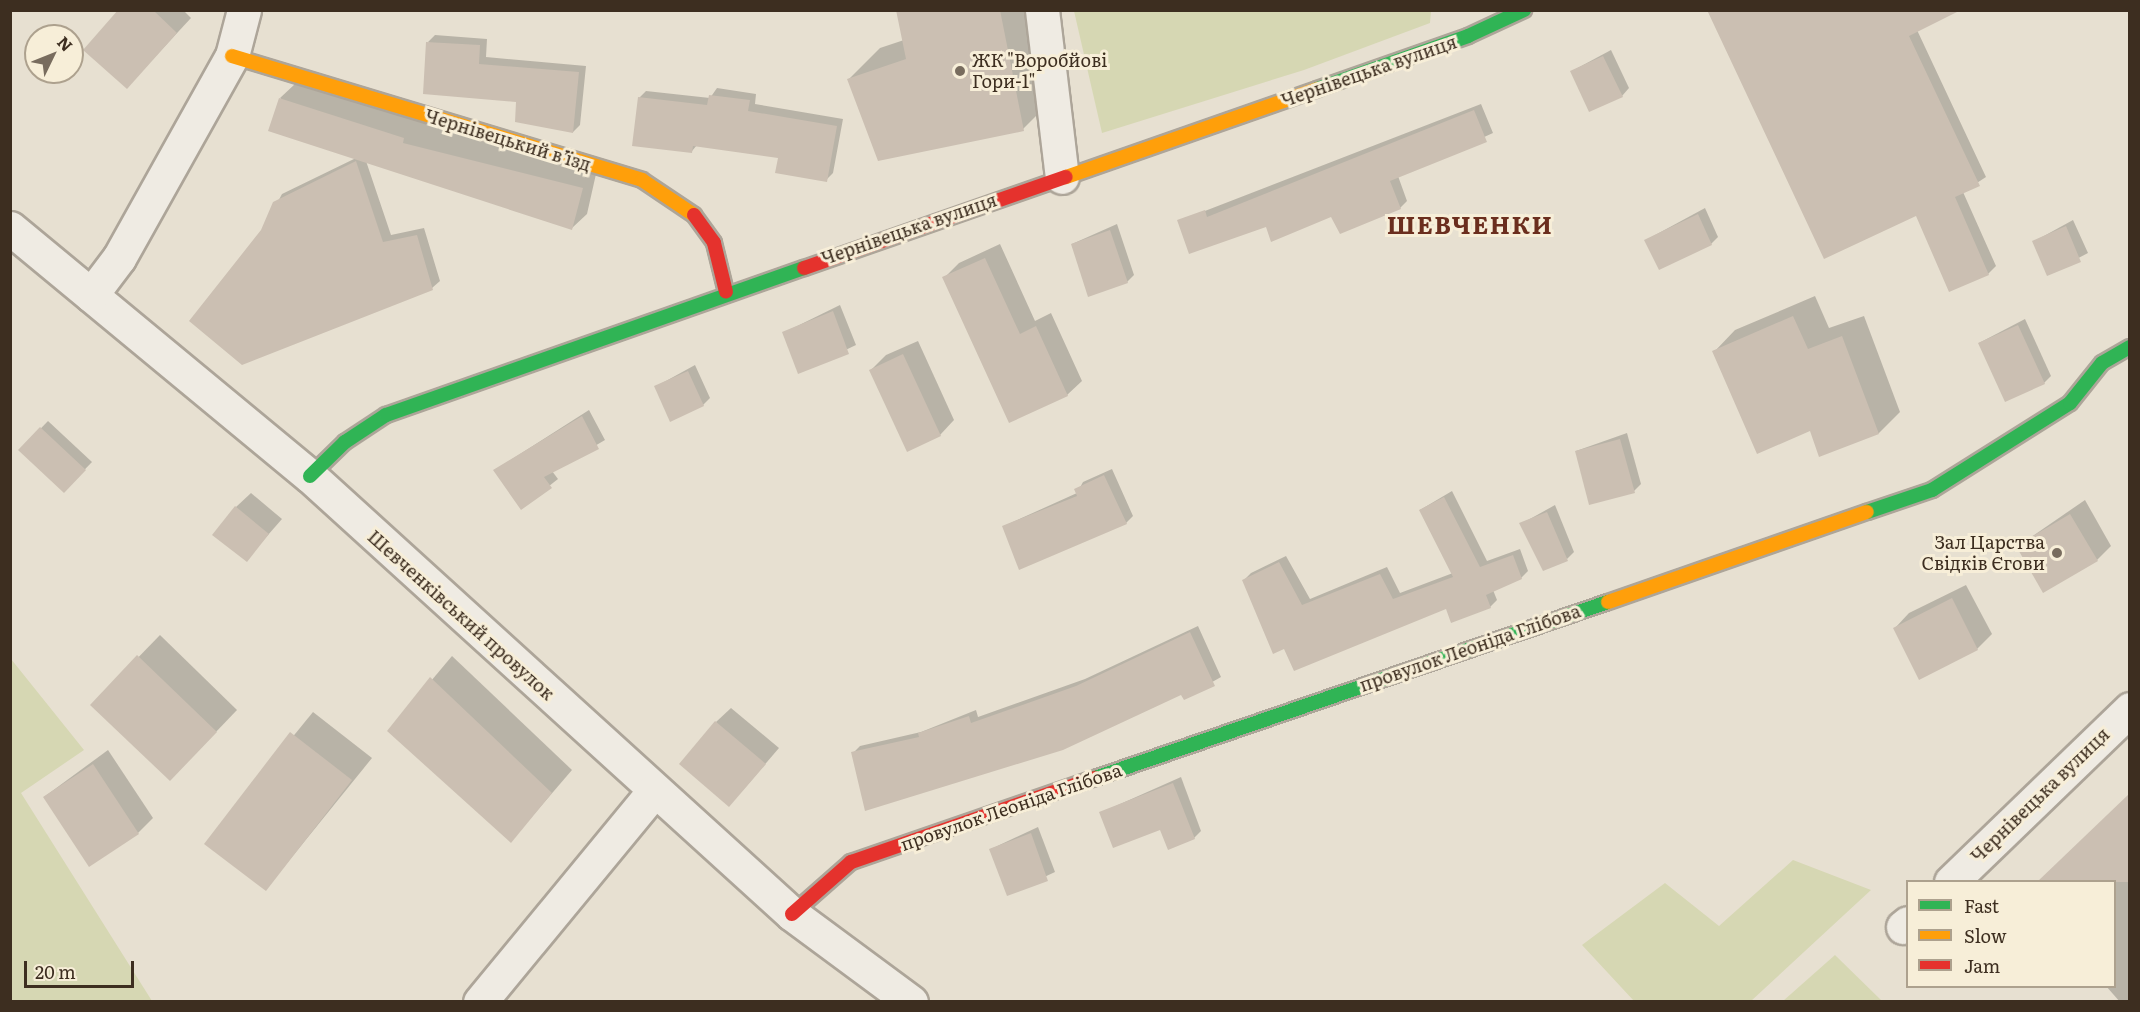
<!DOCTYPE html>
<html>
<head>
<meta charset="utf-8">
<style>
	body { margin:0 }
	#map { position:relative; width:2140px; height:1012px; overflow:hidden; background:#e7e0d1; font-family:Literata,serif }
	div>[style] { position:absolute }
	.green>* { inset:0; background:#d6d7b3 }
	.shadow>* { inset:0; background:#0003 }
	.building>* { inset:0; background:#cbbfb2 }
	.roads { filter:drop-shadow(2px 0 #ada599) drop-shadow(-2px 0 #ada599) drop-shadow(0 2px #ada599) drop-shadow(0 -2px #ada599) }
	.street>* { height:33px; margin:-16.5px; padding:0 16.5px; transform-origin:16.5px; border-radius:16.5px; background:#efebe3 }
	.fast>* { height:14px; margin:-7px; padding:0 7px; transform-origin:7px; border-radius:7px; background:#30b455 }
	.slow>* { height:14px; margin:-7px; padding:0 7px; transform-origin:7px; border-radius:7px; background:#ff9f0a }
	.jam>* { height:14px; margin:-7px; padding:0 7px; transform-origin:7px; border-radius:7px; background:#e5322d }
	.dots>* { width:16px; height:16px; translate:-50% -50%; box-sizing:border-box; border:3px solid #f7eed8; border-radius:50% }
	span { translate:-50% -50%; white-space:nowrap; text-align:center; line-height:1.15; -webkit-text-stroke:6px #f7eed8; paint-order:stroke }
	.poi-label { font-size:18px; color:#3d2e20 }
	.left { translate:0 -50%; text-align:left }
	.right { translate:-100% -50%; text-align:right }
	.street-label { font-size:18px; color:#3d2e20 }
	.district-label { font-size:24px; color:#6b2e1e; font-weight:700; letter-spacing:1.5px }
	.frame { position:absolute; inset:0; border:12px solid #3d2e20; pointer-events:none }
	.legend { position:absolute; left:1906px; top:880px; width:210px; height:108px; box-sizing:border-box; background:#f7eed8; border:2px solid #ada18e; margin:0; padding:8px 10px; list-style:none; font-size:18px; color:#3d2e20 }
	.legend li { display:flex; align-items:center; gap:12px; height:30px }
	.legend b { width:30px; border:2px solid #ada18e }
	.north { position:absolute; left:24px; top:24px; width:60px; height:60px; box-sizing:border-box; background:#f7eed8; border:2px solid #ada18e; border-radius:50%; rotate:47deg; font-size:16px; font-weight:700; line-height:24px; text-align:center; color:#3d2e20 }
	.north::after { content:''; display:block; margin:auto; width:21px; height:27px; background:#786c5e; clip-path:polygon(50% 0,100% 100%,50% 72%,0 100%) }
	.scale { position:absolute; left:24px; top:961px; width:110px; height:27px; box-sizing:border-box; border:3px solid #3d2e20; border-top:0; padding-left:8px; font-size:18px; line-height:21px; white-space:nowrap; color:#3d2e20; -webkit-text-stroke:4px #f7eed8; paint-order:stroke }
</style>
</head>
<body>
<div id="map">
	<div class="green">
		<div style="clip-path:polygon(1074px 11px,1074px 10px,1431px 11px,1430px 23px,1304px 70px,1102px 133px)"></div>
		<div style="clip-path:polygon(11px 659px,84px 750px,21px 793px,152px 1001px,11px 1001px)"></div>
		<div style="clip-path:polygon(1793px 860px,1871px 890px,1751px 1001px,1634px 1001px,1582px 945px,1665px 883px,1719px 926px)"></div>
		<div style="clip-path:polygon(1835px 955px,1882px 1001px,1783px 1001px)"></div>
	</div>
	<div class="shadow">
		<div style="clip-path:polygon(121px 10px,183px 10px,191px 18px,141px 72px)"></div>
		<div style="clip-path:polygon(898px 10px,1038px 10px,1055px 97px,1023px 129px,849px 79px,880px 48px,904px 40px)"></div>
		<div style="clip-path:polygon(1709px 10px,1917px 30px,1986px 177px,1963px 192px,1996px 266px,1988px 274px,1917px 214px)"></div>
		<div style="clip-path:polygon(435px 35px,487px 39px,486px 57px,586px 66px,580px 125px,573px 132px,518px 100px,428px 42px)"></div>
		<div style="clip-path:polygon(1611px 50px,1629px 88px,1622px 96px,1572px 71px)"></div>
		<div style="clip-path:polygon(295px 84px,596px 174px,587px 214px,572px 228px,366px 161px,391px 235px,424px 228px,440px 281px,432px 288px,262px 231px,282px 194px,356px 158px,280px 98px)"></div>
		<div style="clip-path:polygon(717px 88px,756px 94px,755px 104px,843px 119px,833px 173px,826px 180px,779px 156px,697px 145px,692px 151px,639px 98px,646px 91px,710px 98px)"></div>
		<div style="clip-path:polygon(1481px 104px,1493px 133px,1398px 176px,1407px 201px,1400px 208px,1179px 221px)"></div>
		<div style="clip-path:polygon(1705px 208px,1718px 237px,1711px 244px,1646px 240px)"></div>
		<div style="clip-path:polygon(2073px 220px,2088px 253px,2048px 274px,2033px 242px)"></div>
		<div style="clip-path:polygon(1117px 224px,1134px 275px,1127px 282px,1072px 244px)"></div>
		<div style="clip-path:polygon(1000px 244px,1035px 321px,1051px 313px,1082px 381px,1067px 395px,944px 278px,959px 263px)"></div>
		<div style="clip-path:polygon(1815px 296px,1829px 328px,1864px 316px,1900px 412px,1879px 433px,1810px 429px,1714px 352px,1735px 330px)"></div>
		<div style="clip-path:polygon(840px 305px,856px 345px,799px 372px,783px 333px)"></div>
		<div style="clip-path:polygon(2025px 319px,2051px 376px,2044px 383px,1979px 343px)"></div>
		<div style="clip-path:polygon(918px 341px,954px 420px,940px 435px,871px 370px,886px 355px)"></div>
		<div style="clip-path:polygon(695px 365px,710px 398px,703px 405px,655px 387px)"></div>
		<div style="clip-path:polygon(589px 410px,605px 440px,552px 471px,558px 479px,521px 508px,495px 470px)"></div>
		<div style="clip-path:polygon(48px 421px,92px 462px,64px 491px,20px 450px)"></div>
		<div style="clip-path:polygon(1627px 433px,1641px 484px,1634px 491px,1576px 451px)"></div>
		<div style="clip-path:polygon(1112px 469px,1133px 516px,1126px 523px,1004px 526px,1077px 493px,1083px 482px)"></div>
		<div style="clip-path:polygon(1452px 491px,1487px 561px,1520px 549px,1528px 571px,1521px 578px,1493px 590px,1497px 600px,1490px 607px,1447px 607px,1285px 647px,1244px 580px,1251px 573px,1286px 556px,1310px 599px,1387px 567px,1400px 593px,1453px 573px,1420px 510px)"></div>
		<div style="clip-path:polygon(251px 493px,282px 519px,246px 560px,236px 507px)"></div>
		<div style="clip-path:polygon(2085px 500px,2111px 546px,2097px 560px,2018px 546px)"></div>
		<div style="clip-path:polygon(1555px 505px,1574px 552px,1567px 559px,1521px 524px)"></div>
		<div style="clip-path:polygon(1966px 585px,1992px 634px,1977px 649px,1920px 678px,1895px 628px,1909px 613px)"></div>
		<div style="clip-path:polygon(1198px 626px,1221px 677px,1184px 698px,1182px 693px,853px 753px,860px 746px,921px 732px,976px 710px,978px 717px,1085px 679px)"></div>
		<div style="clip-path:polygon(160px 635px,237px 710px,191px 758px,92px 705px)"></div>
		<div style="clip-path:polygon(452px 656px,572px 770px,511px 841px,389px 731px)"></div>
		<div style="clip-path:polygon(731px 708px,779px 748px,743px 790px,716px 722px)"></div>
		<div style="clip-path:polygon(313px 712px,372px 758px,266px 889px,206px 843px)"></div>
		<div style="clip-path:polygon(108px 750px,153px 818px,138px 833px,44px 797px)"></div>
		<div style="clip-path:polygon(1181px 777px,1201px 831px,1194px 838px,1100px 813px)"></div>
		<div style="clip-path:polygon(2130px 794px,2130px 1002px,2120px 1002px,2106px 986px,2114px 986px,2114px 882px)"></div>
		<div style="clip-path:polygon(1038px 827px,1055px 872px,1008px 894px,991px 849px)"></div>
	</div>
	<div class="building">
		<div style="clip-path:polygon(118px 10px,153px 10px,177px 33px,127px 89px,83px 50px)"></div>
		<div style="clip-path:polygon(896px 10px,1000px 10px,1024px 131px,878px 161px,847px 79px,906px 59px)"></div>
		<div style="clip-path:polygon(1707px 10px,1961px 10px,1909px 36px,1980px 186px,1955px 197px,1989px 275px,1949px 292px,1916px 216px,1824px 259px)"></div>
		<div style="clip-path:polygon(426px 42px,480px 45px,479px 64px,579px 72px,573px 133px,515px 122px,516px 102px,423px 94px)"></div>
		<div style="clip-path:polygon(1603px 56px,1623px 97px,1589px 112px,1570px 71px)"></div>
		<div style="clip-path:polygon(709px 95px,750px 100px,748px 111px,837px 126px,827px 182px,775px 173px,778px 158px,693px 146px,692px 153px,632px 146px,638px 97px,707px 105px)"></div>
		<div style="clip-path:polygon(279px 98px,404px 138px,403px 143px,583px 188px,572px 230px,268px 131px)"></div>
		<div style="clip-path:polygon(1474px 110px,1487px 142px,1390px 181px,1401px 209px,1340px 234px,1331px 217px,1271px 242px,1266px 227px,1189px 254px,1177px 220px,1205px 210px,1207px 217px)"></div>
		<div style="clip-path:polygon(356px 161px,383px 242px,417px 235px,433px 290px,242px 365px,189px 321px,261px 230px,273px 202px)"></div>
		<div style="clip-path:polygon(1698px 214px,1712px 245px,1659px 270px,1644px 240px)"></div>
		<div style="clip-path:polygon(2066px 226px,2081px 262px,2047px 276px,2032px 241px)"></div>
		<div style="clip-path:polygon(1110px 230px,1128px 283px,1088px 297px,1071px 244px)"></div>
		<div style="clip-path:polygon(985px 258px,1020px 334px,1036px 326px,1068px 396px,1009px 423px,942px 277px)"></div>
		<div style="clip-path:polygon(833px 311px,849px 354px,798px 374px,782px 332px)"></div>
		<div style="clip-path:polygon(1793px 316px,1808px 349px,1842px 336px,1879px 434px,1819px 457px,1810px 431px,1757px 454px,1712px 351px)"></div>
		<div style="clip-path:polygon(2018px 325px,2045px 384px,2005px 402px,1978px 343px)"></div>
		<div style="clip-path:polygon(903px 354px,941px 436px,907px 452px,869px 370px)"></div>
		<div style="clip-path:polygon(688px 371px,704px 406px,670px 422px,654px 386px)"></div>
		<div style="clip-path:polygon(582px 416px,599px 449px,544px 477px,552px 488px,521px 510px,493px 470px)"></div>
		<div style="clip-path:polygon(40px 427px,86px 470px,64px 493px,18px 450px)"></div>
		<div style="clip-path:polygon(1620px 439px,1635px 493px,1589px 505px,1575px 451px)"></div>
		<div style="clip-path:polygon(1104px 475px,1127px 524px,1019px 570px,1002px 526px,1077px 496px,1074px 489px)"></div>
		<div style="clip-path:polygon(1444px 497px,1480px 567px,1513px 555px,1522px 579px,1486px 595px,1491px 608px,1451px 623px,1446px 609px,1294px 671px,1284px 649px,1273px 654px,1242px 580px,1279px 562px,1302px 605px,1380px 574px,1393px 599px,1453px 577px,1419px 510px)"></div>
		<div style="clip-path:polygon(235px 506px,269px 534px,247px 562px,212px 535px)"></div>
		<div style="clip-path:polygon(1547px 512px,1568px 561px,1543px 571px,1519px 523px)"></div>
		<div style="clip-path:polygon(2070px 514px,2098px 561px,2043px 593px,2016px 546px)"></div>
		<div style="clip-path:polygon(1952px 598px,1978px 650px,1919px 680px,1893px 628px)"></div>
		<div style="clip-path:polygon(1190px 632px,1215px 686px,1184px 700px,1181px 695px,1063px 750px,865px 811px,851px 752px,919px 737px,918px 733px,969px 716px,971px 723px,1076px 686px)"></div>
		<div style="clip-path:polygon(137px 655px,217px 732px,170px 781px,90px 705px)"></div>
		<div style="clip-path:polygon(430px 677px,552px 793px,511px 843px,387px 731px)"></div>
		<div style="clip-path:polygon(715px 721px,766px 764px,729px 807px,679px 764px)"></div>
		<div style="clip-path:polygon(290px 732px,352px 780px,266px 891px,204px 844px)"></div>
		<div style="clip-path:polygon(93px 764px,139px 834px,89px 867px,43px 797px)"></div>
		<div style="clip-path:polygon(1173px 783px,1195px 839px,1168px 850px,1160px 830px,1113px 848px,1099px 812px)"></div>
		<div style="clip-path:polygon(2130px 793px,2130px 882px,2037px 882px)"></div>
		<div style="clip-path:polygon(1031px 833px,1048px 881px,1007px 896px,989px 849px)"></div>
	</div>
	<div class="roads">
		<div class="street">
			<div style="left:1042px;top:10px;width:168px;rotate:83.2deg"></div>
			<div style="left:10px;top:228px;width:389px;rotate:39.6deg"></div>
			<div style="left:310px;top:476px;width:651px;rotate:42.26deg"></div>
			<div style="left:792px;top:914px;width:148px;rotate:36.5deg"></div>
			<div style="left:91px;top:295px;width:46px;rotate:-52.9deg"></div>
			<div style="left:119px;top:258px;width:231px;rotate:-60.8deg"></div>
			<div style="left:232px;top:56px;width:48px;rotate:-75.4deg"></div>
			<div style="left:1951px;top:882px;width:249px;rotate:-44deg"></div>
			<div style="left:1903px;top:927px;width:6px;rotate:-39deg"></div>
			<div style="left:480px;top:1002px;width:273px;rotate:-50.5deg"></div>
		</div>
		<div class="fast">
			<div style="left:1317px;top:89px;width:160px;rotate:-19.3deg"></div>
			<div style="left:1468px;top:36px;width:62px;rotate:-24.9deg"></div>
			<div style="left:310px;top:476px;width:49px;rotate:-44.2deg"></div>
			<div style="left:345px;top:442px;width:49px;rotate:-33.4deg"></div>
			<div style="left:386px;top:415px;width:443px;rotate:-19.4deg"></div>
			<div style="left:1867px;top:512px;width:69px;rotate:-18.7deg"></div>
			<div style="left:1932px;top:490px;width:163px;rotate:-32.2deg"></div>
			<div style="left:2070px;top:403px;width:51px;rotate:-51.3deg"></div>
			<div style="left:2102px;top:363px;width:32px;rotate:-30deg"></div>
			<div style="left:1095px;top:778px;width:542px;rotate:-18.94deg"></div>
		</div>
		<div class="slow">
			<div style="left:232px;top:56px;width:428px;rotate:16.8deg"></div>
			<div style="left:642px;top:180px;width:63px;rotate:33.9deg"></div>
			<div style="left:1066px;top:177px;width:266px;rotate:-19.3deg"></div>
			<div style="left:1608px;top:602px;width:274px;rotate:-19.2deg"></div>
		</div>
		<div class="jam">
			<div style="left:694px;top:215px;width:34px;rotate:54deg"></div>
			<div style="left:714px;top:243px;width:50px;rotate:76.2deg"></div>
			<div style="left:804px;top:268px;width:277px;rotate:-19.2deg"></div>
			<div style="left:792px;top:914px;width:79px;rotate:-41.4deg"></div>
			<div style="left:851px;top:862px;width:258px;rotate:-19deg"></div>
		</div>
	</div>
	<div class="dots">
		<div style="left:960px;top:71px;background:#786c5e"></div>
		<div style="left:2057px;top:553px;background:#786c5e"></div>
	</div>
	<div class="poi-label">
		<span class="left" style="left:972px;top:71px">ЖК "Воробйові<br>Гори-1"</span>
		<span class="right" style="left:2045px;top:553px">Зал Царства<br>Свідків Єгови</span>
	</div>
	<div class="street-label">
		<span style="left:1369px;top:71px;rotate:-19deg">Чернівецька вулиця</span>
		<span style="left:508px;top:140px;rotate:17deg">Чернівецький вʼїзд</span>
		<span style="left:909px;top:229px;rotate:-19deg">Чернівецька вулиця</span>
		<span style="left:461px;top:615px;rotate:42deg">Шевченківський провулок</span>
		<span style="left:1470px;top:648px;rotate:-19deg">провулок Леоніда Глібова</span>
		<span style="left:2040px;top:795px;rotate:-44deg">Чернівецька вулиця</span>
		<span style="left:1011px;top:807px;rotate:-19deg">провулок Леоніда Глібова</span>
	</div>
	<div class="district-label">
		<span style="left:1470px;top:224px">ШЕВЧЕНКИ</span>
	</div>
	<div class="frame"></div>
	<ul class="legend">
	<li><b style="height:8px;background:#30b455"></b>Fast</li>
	<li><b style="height:8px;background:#ff9f0a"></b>Slow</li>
	<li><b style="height:8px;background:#e5322d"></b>Jam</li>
	</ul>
	<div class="north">N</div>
	<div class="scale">20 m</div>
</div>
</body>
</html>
